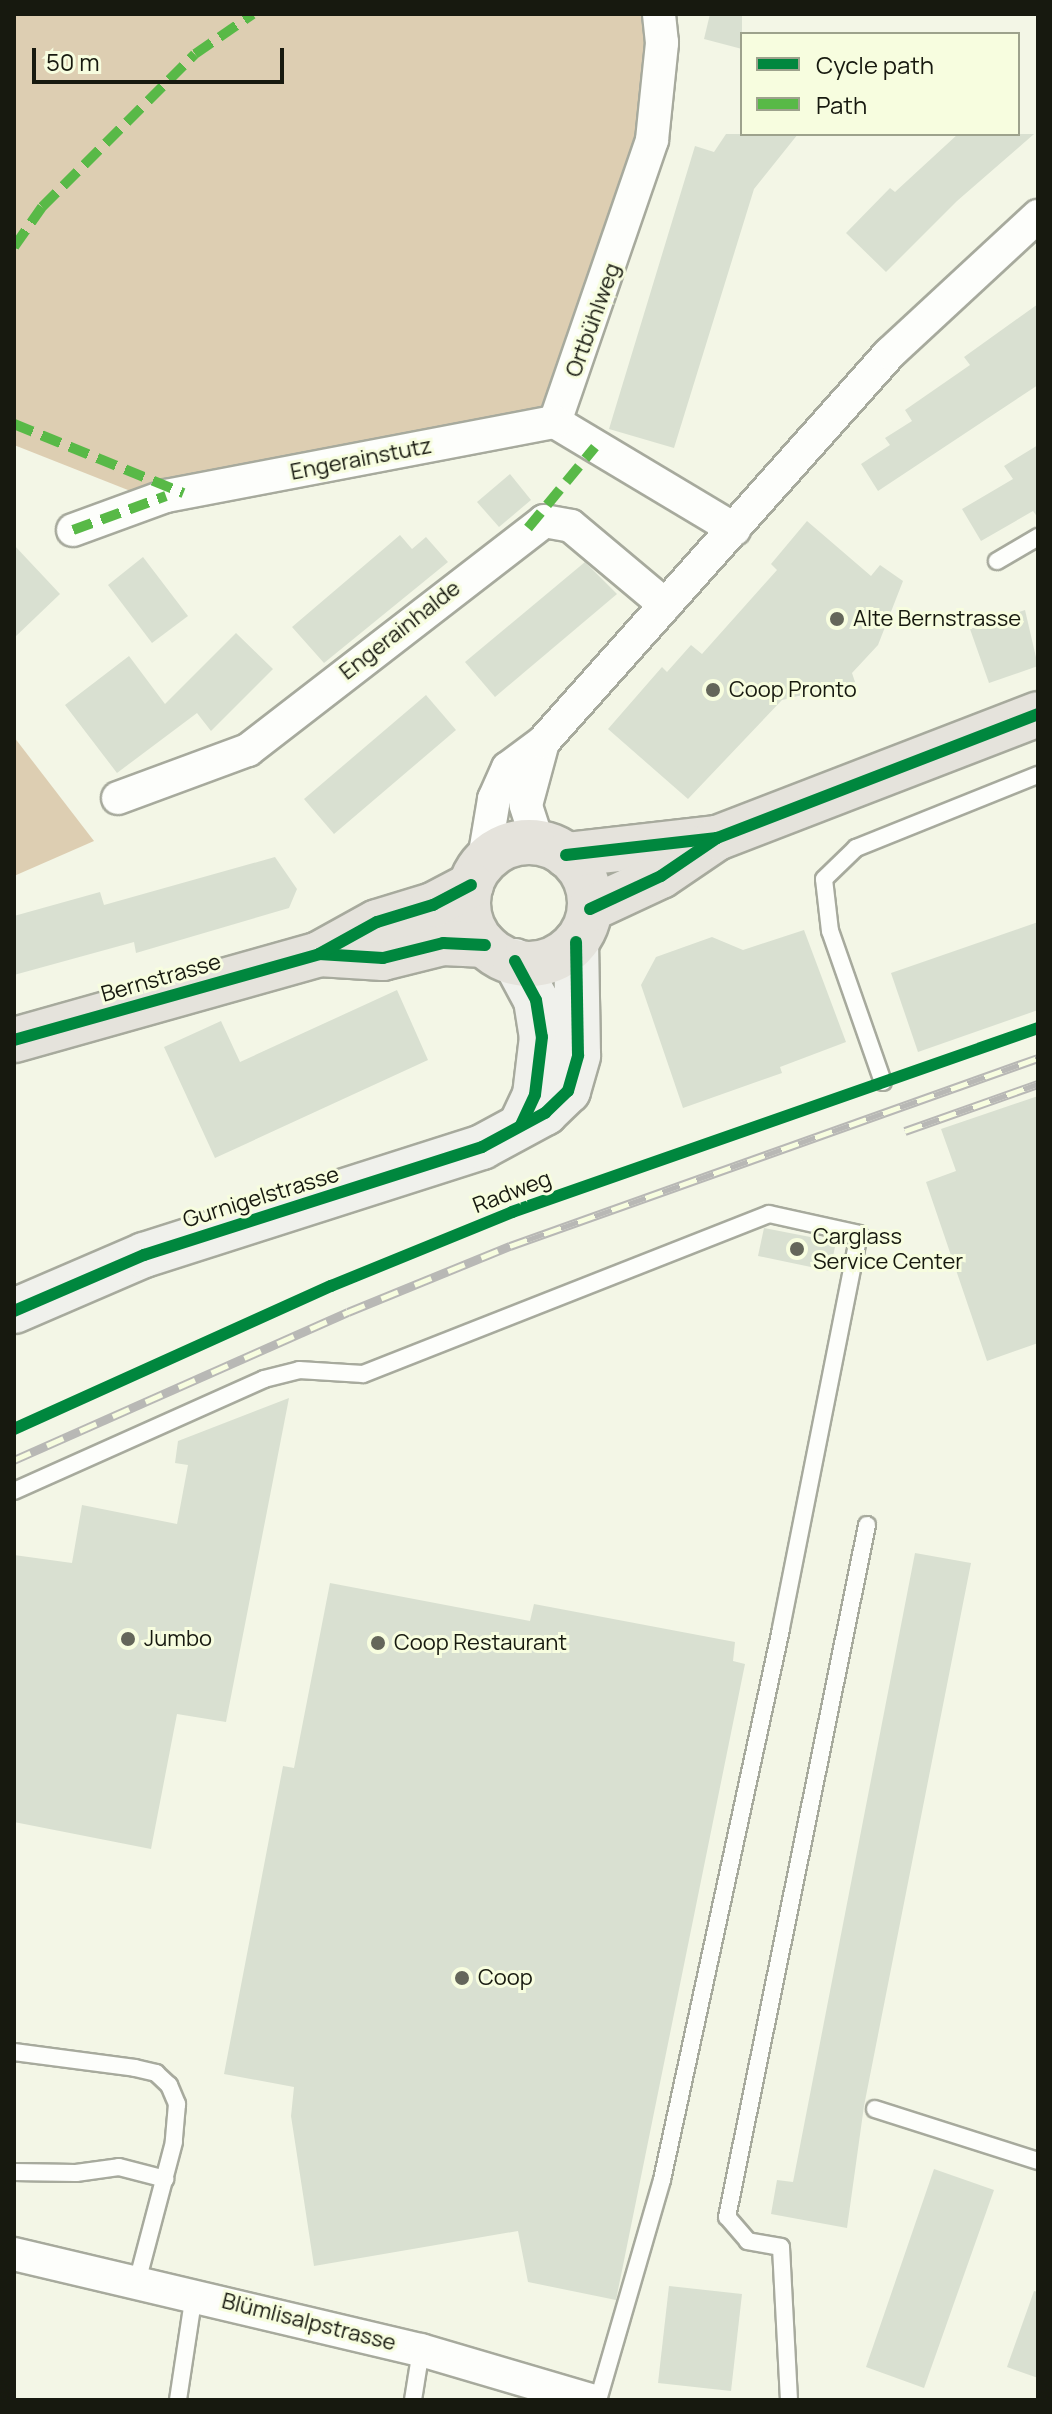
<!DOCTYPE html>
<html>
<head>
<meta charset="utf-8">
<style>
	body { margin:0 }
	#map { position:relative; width:1052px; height:2414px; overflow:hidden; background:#f3f6e6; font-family:Manrope,sans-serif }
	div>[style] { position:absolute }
	.forest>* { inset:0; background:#ddceb2 }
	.building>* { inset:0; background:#d9e0d1 }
	.roads { filter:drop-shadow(2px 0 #a7aa9d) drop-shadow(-2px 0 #a7aa9d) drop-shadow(0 2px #a7aa9d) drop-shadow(0 -2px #a7aa9d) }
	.lane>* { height:16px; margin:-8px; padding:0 8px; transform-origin:8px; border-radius:8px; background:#fdfefb }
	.street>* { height:32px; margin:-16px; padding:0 16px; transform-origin:16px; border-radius:16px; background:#fdfefb }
	.secondary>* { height:44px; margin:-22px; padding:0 22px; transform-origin:22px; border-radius:22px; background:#f0f1ec }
	.primary>* { height:44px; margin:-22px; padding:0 22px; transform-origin:22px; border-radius:22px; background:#e5e3dc }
	.primary>.ring { margin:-22px; padding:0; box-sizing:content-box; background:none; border:44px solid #e5e3dc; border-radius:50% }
	.rail>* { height:9px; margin-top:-4.5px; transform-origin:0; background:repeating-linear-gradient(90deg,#f7fddf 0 18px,#b8b8b5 0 36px); box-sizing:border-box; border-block:2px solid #b8b8b5 }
	.quiet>* { height:10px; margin-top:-5px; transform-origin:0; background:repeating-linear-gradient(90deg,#58b947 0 20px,transparent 0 30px) }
	.cycleway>* { height:12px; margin:-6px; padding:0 6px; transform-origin:6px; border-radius:6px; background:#00873e }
	.dots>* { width:22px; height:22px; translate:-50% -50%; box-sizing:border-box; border:4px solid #f7fddf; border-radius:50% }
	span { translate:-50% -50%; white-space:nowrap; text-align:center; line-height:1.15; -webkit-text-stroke:6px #f7fddf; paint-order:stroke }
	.street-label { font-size:22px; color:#17190f }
	.poi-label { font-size:22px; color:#17190f }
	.left { translate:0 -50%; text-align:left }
	.frame { position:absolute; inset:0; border:16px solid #17190f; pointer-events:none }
	.legend { position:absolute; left:740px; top:32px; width:280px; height:104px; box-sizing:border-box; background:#f7fddf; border:2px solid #9da28c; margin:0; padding:10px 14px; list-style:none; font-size:24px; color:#17190f }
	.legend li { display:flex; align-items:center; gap:16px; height:40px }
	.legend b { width:40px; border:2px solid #9da28c }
	.scale { position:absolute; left:32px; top:48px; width:252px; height:36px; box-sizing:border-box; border:4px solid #17190f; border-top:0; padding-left:10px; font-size:24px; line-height:28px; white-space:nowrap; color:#17190f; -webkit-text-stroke:6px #f7fddf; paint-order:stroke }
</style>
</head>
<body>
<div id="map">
	<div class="forest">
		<div style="clip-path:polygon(14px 14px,648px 14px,643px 139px,546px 413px,133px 492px,14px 445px)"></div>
		<div style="clip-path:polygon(14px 737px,94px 841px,14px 876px)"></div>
	</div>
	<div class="building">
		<div style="clip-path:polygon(710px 14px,742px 14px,742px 49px,704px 39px)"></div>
		<div style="clip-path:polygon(726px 134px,798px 134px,754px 189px,674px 448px,609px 429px,695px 146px,714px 152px)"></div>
		<div style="clip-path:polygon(958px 134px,1034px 134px,957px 201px,886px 272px,846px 233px,890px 188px,895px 192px)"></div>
		<div style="clip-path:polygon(1038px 304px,1038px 385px,878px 491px,861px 464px,890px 445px,885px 438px,912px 421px,905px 410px,970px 365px,964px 357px)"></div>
		<div style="clip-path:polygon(1038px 445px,1038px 518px,1033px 511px,981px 541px,962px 509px,1013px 479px,1004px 466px)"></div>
		<div style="clip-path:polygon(510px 474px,531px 500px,499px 527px,477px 502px)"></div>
		<div style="clip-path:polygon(807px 521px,871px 576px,880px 565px,903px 581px,878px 645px,852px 673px,855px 682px,782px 700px,688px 799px,608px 729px,662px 667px,667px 672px,691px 645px,702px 654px,777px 570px,771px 564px)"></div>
		<div style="clip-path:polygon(400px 535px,412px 549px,426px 537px,448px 562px,324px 663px,292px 627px)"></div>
		<div style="clip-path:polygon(14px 545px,60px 594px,14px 638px)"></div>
		<div style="clip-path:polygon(143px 557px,188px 616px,152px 643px,108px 585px)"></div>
		<div style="clip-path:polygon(585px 562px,617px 594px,495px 697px,465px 662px)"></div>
		<div style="clip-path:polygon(1025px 610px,1038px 666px,989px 683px,970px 629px)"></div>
		<div style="clip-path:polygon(236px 633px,273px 669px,211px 731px,197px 713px,117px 773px,65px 705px,129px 656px,165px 704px)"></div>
		<div style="clip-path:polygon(426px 695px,456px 730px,334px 834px,304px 799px)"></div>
		<div style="clip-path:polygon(275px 857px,297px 889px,289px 908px,136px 953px,134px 942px,14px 975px,14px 916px,100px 892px,104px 905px)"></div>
		<div style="clip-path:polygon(1038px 922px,1038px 1010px,918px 1052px,891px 973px)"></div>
		<div style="clip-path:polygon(804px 930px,846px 1042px,780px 1067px,782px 1073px,683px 1108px,641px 985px,656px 957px,712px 937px,743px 950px)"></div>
		<div style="clip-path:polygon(397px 990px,428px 1060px,215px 1158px,164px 1047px,221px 1021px,240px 1062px)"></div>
		<div style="clip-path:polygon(1038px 1096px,1038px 1343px,987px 1361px,926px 1182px,956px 1171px,941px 1129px)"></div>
		<div style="clip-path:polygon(764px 1228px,836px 1242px,830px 1271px,758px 1256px)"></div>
		<div style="clip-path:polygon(289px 1398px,226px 1722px,177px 1714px,151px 1849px,14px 1822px,14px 1555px,72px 1563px,82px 1505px,177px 1524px,188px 1465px,175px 1463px,178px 1441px)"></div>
		<div style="clip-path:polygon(915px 1553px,971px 1563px,864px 2106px,847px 2228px,771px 2214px,777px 2180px,793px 2182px)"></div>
		<div style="clip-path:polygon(330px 1583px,530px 1621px,534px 1604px,735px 1642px,733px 1661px,745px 1664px,616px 2300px,528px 2282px,518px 2231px,314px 2266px,291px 2116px,294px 2087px,224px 2074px,283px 1766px,294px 1768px)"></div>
		<div style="clip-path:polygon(934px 2169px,994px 2190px,924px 2388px,866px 2367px)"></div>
		<div style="clip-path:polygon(669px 2286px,742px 2294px,731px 2391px,658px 2383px)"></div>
		<div style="clip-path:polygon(1034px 2291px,1038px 2292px,1038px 2378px,1007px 2367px)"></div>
	</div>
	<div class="roads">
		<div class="lane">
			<div style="left:997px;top:561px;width:48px;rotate:-30.3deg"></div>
			<div style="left:883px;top:1082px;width:160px;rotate:-109.3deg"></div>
			<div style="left:830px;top:931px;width:52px;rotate:-96.6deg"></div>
			<div style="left:824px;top:879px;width:45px;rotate:-44.1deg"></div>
			<div style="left:856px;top:848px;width:196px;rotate:-21.9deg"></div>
			<div style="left:14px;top:1491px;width:274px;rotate:-24.1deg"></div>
			<div style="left:264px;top:1379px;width:36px;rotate:-14deg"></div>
			<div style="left:299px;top:1370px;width:64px;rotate:3.6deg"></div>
			<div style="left:363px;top:1374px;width:436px;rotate:-21.5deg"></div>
			<div style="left:769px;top:1214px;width:92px;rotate:12.5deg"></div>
			<div style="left:859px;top:1234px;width:403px;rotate:101.2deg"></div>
			<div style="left:781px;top:1629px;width:564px;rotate:102.19deg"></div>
			<div style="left:662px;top:2180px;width:229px;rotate:106.2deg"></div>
			<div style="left:14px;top:2052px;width:122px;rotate:7.5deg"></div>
			<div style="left:135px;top:2068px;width:22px;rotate:13deg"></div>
			<div style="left:156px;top:2073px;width:18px;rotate:43deg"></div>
			<div style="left:169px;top:2085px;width:21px;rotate:67deg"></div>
			<div style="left:177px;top:2104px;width:38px;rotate:95deg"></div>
			<div style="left:174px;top:2142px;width:145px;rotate:104.8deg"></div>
			<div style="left:875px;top:2109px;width:171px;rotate:17.7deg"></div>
			<div style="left:14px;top:2172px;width:62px;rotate:0.9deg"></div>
			<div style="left:76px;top:2173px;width:43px;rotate:-7.9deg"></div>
			<div style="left:119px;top:2167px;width:48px;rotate:14.6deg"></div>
			<div style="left:178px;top:2400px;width:107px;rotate:-81.4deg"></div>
			<div style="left:413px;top:2400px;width:51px;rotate:-80.9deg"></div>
			<div style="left:789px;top:2400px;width:153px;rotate:-93deg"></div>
			<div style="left:781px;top:2247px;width:34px;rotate:-170deg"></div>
			<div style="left:748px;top:2241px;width:32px;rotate:-131deg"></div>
			<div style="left:727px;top:2217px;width:706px;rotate:-78.56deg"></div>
		</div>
		<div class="street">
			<div style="left:555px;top:422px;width:298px;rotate:-71deg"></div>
			<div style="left:652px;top:140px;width:98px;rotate:-84.1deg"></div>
			<div style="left:662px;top:43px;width:29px;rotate:-96deg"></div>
			<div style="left:555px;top:422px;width:209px;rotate:30.9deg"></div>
			<div style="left:73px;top:530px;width:99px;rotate:-20.1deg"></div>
			<div style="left:166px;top:496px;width:396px;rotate:-10.8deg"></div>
			<div style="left:118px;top:798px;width:139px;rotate:-20.3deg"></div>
			<div style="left:248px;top:750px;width:374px;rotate:-37.7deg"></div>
			<div style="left:544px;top:521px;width:27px;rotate:10deg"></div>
			<div style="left:571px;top:526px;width:123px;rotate:40deg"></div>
			<div style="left:538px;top:843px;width:40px;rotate:-108deg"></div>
			<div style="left:526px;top:805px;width:65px;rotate:-74.9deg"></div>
			<div style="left:484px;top:859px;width:61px;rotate:-80.5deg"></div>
			<div style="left:494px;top:799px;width:34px;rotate:-66deg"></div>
			<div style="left:508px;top:768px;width:44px;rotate:-36.6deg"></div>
			<div style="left:543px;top:742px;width:521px;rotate:-48.27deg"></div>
			<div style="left:890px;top:353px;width:202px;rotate:-42.8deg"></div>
			<div style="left:14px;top:2254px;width:418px;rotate:13.3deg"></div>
			<div style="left:421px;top:2350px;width:177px;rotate:16.4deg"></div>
		</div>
		<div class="secondary">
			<div style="left:515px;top:961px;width:44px;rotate:61.7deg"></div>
			<div style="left:536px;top:1000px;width:37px;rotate:81deg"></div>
			<div style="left:542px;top:1037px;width:58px;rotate:96.9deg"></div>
			<div style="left:535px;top:1095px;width:33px;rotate:115deg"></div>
			<div style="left:14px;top:1311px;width:142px;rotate:-23.3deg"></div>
			<div style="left:144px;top:1255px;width:355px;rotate:-17.7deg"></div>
			<div style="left:482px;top:1147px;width:72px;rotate:-28.4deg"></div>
			<div style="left:545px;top:1113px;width:32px;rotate:-44deg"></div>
			<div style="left:568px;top:1091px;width:37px;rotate:-74deg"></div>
			<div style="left:578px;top:1055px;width:113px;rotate:-91deg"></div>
		</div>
		<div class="primary">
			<div class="ring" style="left:468px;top:842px;width:78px;height:78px"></div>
			<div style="left:566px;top:855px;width:150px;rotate:-6.5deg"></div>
			<div style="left:590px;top:909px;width:78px;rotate:-24.9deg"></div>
			<div style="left:661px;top:876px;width:68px;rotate:-34.2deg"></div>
			<div style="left:717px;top:838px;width:344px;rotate:-21.1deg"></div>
			<div style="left:319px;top:954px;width:64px;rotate:3.6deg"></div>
			<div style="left:383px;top:958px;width:62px;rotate:-14deg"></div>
			<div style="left:443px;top:943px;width:42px;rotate:2.7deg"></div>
			<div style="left:14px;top:1040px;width:317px;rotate:-15.7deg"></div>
			<div style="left:319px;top:954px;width:66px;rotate:-28.9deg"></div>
			<div style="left:377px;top:922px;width:59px;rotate:-16.9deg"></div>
			<div style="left:433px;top:905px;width:43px;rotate:-27.8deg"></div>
		</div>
	</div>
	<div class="rail">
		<div style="left:905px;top:1131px;width:141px;rotate:-19.5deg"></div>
		<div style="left:14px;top:1460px;width:365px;rotate:-23.9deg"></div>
		<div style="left:348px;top:1312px;width:175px;rotate:-22.2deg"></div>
		<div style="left:510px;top:1246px;width:560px;rotate:-19.6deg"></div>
	</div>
	<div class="quiet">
		<div style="left:14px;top:247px;width:49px;rotate:-55deg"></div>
		<div style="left:42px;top:207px;width:216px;rotate:-45deg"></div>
		<div style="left:195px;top:54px;width:70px;rotate:-34.6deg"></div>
		<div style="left:14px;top:424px;width:183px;rotate:22.2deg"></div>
		<div style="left:528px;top:528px;width:105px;rotate:-50.4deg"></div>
		<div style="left:73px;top:530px;width:99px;rotate:-20.1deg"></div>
	</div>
	<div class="cycleway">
		<div style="left:566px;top:855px;width:152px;rotate:-6.4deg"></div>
		<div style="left:590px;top:909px;width:78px;rotate:-24.9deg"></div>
		<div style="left:661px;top:876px;width:68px;rotate:-34.2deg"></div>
		<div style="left:717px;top:838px;width:344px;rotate:-21.1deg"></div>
		<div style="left:319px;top:954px;width:64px;rotate:3.6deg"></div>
		<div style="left:383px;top:958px;width:62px;rotate:-14deg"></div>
		<div style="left:443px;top:943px;width:42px;rotate:2.7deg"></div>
		<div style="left:515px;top:961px;width:44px;rotate:61.7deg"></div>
		<div style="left:536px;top:1000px;width:37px;rotate:81deg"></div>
		<div style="left:542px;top:1037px;width:58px;rotate:96.9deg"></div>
		<div style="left:535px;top:1095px;width:33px;rotate:115deg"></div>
		<div style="left:14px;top:1040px;width:317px;rotate:-15.7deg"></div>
		<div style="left:319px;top:954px;width:66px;rotate:-28.9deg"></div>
		<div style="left:377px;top:922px;width:59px;rotate:-16.9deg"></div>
		<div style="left:433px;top:905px;width:43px;rotate:-27.8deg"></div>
		<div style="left:14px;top:1311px;width:142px;rotate:-23.3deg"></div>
		<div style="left:144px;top:1255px;width:355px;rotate:-17.7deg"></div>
		<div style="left:482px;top:1147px;width:72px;rotate:-28.4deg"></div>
		<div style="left:545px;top:1113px;width:32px;rotate:-44deg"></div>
		<div style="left:568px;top:1091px;width:37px;rotate:-74deg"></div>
		<div style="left:578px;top:1055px;width:113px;rotate:-91deg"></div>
		<div style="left:14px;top:1429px;width:348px;rotate:-24.3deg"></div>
		<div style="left:331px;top:1286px;width:196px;rotate:-22.2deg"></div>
		<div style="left:512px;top:1212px;width:557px;rotate:-19.28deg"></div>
	</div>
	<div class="dots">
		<div style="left:837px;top:619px;background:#64665a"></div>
		<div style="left:713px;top:690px;background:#64665a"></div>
		<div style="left:797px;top:1249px;background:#64665a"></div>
		<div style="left:128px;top:1639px;background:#64665a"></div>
		<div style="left:378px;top:1643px;background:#64665a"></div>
		<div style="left:462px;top:1978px;background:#64665a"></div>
	</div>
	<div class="street-label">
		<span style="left:593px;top:320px;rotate:-70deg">Ortbühlweg</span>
		<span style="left:361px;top:459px;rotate:-11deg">Engerainstutz</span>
		<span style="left:400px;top:630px;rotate:-38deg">Engerainhalde</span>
		<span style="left:161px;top:978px;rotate:-16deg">Bernstrasse</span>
		<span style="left:512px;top:1192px;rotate:-21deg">Radweg</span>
		<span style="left:261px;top:1197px;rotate:-17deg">Gurnigelstrasse</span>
		<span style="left:309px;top:2322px;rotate:14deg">Blümlisalpstrasse</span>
	</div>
	<div class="poi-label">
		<span class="left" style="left:853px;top:619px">Alte Bernstrasse</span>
		<span class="left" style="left:729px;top:690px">Coop Pronto</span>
		<span class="left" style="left:813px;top:1249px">Carglass<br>Service Center</span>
		<span class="left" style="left:144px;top:1639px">Jumbo</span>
		<span class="left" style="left:394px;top:1643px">Coop Restaurant</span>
		<span class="left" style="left:478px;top:1978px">Coop</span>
	</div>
	<div class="frame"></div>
	<ul class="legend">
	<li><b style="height:10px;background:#00873e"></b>Cycle path</li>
	<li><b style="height:10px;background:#58b947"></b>Path</li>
	</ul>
	<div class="scale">50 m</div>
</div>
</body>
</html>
